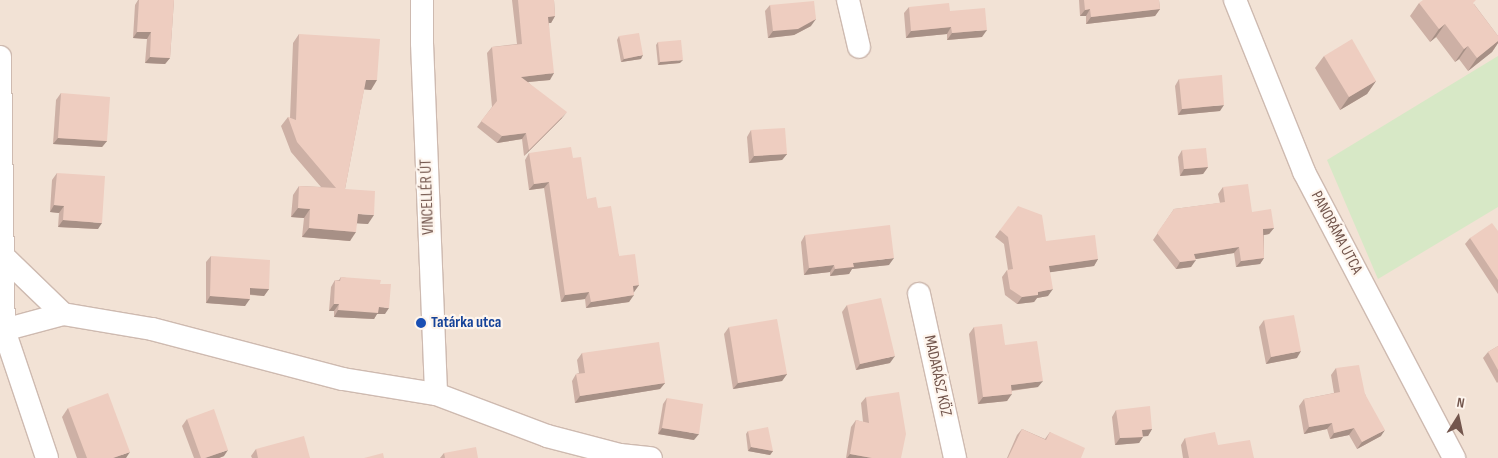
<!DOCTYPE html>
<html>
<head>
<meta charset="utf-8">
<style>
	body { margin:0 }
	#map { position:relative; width:1498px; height:458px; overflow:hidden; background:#fbf1e6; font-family:"Sofia Sans Condensed",sans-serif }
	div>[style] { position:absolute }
	.residential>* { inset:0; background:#f2e2d5 }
	.green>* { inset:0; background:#d7e8c6 }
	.roads { filter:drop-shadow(1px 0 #cebab0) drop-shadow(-1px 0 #cebab0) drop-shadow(0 1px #cebab0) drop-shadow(0 -1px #cebab0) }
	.minor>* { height:22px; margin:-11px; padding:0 11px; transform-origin:11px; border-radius:11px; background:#fff }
	.wall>* { inset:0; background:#cdb0a5 }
	.shaded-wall>* { inset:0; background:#a79086 }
	.building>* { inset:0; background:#eecdc0 }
	.dots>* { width:14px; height:14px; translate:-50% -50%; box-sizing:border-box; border:2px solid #fef5ed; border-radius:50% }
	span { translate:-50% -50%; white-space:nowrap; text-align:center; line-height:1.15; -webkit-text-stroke:4.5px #fef5ed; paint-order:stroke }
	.street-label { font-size:16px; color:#73564d }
	.transit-label { font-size:16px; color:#164399; font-weight:700 }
	.left { translate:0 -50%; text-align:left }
	.north { position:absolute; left:1433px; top:393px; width:50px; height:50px; -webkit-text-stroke:4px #fef5ed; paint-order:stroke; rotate:10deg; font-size:14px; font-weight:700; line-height:20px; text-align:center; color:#73564d }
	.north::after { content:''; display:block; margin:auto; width:18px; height:22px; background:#73564d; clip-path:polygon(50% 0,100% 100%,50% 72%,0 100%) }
</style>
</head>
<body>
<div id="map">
	<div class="residential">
		<div style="clip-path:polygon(0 0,1498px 0,1498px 458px,0 458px)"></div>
	</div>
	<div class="green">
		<div style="clip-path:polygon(1498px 56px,1498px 207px,1378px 279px,1327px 160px)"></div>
	</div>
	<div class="roads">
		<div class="minor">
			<div style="left:422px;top:0;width:43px;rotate:90deg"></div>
			<div style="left:422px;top:43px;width:351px;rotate:87.7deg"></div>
			<div style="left:848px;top:0;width:48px;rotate:76.8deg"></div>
			<div style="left:1235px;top:0;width:185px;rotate:68.1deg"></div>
			<div style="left:1304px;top:172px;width:323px;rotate:62.3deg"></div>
			<div style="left:0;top:57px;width:273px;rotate:89.2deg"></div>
			<div style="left:4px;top:330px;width:135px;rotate:71.4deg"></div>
			<div style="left:4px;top:257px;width:82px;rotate:44deg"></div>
			<div style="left:919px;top:294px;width:168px;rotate:77.6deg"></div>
			<div style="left:0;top:331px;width:65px;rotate:-15.1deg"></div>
			<div style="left:63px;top:314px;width:90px;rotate:9.6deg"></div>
			<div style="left:152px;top:329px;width:197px;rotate:14.7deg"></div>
			<div style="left:343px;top:379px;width:94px;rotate:9.2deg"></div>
			<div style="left:436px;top:394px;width:119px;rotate:20.7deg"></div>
			<div style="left:547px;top:436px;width:75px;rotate:14.6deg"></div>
			<div style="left:620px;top:455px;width:31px;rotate:6deg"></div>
		</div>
	</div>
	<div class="wall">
		<div style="clip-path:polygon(138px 0,174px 0,170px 58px,165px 64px,145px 63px,147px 39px,133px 38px,135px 5px)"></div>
		<div style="clip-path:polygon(512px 0,554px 0,555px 16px,551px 23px,549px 23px,550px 80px,528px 82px,562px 118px,524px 156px,522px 139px,497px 143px,477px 127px,492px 107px,487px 53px,492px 47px,517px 44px)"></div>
		<div style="clip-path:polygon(1079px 0,1159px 0,1160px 9px,1155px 16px,1086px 24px,1086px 16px,1080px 16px)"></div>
		<div style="clip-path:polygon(1419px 3px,1474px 4px,1498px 36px,1498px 43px,1492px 52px,1468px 71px,1459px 59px,1455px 62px,1436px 37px,1430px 42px,1410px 16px)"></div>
		<div style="clip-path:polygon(770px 5px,811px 26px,794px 35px,768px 38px,765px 11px)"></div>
		<div style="clip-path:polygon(909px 7px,950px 11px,982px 37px,947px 40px,947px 34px,906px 38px,904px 13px)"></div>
		<div style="clip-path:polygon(299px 34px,371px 90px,364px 89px,345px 189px,368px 224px,357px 223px,350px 241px,302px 237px,304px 218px,291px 217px,293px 195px,299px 186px,321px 187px,291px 152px,281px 126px,288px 117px,290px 118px,293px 43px)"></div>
		<div style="clip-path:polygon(619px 36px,641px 59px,621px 62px,617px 40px)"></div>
		<div style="clip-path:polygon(658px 42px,680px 63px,658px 65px,656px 45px)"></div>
		<div style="clip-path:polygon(1324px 56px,1376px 81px,1367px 94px,1340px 110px,1315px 68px)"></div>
		<div style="clip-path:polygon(1179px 79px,1220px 111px,1178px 115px,1175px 86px)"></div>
		<div style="clip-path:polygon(61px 93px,107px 141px,102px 147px,53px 144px,56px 100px)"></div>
		<div style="clip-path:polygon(751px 130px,787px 154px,782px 160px,749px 163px,747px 137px)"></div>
		<div style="clip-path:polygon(1182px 150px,1208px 167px,1203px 174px,1180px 176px,1178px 157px)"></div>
		<div style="clip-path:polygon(529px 153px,573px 158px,587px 199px,598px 208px,619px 256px,639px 285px,634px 292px,629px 302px,586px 308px,585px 299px,561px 302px,544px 188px,529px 190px,525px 160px)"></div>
		<div style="clip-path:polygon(57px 173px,98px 229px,58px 227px,59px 213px,50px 212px,52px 180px)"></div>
		<div style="clip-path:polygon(1223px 187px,1252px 212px,1274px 228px,1269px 234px,1264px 235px,1264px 258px,1260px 264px,1236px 267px,1234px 253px,1195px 259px,1191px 267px,1176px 269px,1153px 240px,1174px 209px,1220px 203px,1218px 194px)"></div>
		<div style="clip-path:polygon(1000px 230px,1046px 241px,1098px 259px,1094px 266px,1050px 272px,1048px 296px,1037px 298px,1034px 302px,1017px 304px,1005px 295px,1002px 277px,1007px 270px,1008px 270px,1004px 244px,995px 237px)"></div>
		<div style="clip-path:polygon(1498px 231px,1498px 294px,1465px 244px,1470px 238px)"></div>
		<div style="clip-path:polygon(805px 235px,889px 265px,852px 269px,849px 274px,830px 276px,830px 272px,804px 275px,801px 242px)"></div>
		<div style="clip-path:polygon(211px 256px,269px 289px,264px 296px,250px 295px,245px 306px,206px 303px,206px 262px)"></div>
		<div style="clip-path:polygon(341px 277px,380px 284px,385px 314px,377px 314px,374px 319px,334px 317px,334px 311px,329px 311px,331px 287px,335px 280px,339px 280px)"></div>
		<div style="clip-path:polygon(847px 305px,890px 363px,856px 370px,842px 312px)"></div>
		<div style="clip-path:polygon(1264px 320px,1297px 358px,1266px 364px,1259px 327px)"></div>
		<div style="clip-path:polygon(729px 327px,787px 374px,782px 381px,733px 389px,724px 334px)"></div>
		<div style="clip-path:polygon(974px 327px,1005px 345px,1038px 387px,1012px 391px,1007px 401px,978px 404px,969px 334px)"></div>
		<div style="clip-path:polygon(1498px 346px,1498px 382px,1497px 383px,1483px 358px,1488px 352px)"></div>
		<div style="clip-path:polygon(582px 353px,665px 383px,660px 389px,575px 403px,572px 381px,576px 374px,579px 373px,577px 360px)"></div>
		<div style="clip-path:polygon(1336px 368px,1365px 394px,1381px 436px,1357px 449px,1349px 435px,1330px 439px,1327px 429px,1304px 434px,1299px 406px,1304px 399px,1334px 393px,1331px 375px)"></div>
		<div style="clip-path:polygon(866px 397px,901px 458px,846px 458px,851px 427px,856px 420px,863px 422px,861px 403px)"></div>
		<div style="clip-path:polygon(667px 398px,694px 440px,658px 434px,663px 404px)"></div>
		<div style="clip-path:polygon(68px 408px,126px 458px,77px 458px,62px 417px)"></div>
		<div style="clip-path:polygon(1116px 410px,1152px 429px,1148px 436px,1143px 436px,1139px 443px,1115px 445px,1112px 417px)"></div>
		<div style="clip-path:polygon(187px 419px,224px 456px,219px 458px,194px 458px,182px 426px)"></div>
		<div style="clip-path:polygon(1022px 429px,1045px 439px,1050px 432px,1081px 458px,1007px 458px,1017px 435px)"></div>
		<div style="clip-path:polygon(748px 431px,773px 451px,770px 455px,748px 451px,746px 434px)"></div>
		<div style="clip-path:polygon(1185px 438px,1218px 445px,1254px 458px,1183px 458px,1181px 445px)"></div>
		<div style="clip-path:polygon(256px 449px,310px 458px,252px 458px,251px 456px)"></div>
		<div style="clip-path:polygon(444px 453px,478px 458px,440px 458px)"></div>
	</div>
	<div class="shaded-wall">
		<div style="clip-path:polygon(1090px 9px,1086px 16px,1080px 16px,1085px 10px)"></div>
		<div style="clip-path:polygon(1160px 9px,1155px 16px,1086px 24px,1091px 17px)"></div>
		<div style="clip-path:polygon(555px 16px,551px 23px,544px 23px,548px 17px)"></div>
		<div style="clip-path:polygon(816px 19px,811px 26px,794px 35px,768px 38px,773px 31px)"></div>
		<div style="clip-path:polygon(1445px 24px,1436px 37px,1430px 42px,1439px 29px)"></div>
		<div style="clip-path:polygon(951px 27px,947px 34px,906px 38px,911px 31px)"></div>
		<div style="clip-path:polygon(987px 30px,982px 37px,947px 40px,952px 33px)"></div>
		<div style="clip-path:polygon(137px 32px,151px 32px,147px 39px,133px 38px)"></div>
		<div style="clip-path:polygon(1498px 41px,1498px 43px,1492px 52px,1468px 71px,1477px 58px)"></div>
		<div style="clip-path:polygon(1468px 46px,1459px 59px,1455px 62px,1464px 49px)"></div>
		<div style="clip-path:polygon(643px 55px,641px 59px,621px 62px,624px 59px)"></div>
		<div style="clip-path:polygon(150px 57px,170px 58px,165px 64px,145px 63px)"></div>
		<div style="clip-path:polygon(683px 60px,680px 63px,658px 65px,660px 62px)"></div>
		<div style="clip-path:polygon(554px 73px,550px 80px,517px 83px,521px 77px)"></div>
		<div style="clip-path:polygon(366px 80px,377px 80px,371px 90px,360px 89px)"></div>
		<div style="clip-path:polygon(1376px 81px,1367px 94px,1340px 110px,1349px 97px)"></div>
		<div style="clip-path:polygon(1224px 105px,1220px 111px,1178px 115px,1182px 109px)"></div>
		<div style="clip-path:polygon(567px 112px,562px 118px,524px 156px,529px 150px)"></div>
		<div style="clip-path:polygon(526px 133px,522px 139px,497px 143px,502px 136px)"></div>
		<div style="clip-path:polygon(58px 138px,107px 141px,102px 147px,53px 144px)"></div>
		<div style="clip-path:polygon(787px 154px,782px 160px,749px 163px,754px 156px)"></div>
		<div style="clip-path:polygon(1208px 167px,1203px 174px,1180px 176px,1184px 169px)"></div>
		<div style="clip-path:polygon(549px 182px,544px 188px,529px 190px,534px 184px)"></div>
		<div style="clip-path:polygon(54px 205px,64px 206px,59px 213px,50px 212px)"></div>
		<div style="clip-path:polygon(298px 208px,310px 209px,304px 218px,291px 217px)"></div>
		<div style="clip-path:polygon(358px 214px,374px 215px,368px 224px,351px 223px)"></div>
		<div style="clip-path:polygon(63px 220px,102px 223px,98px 229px,58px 227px)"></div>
		<div style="clip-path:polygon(309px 228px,356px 232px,350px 241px,302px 237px)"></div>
		<div style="clip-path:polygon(1274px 228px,1269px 234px,1259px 236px,1263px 229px)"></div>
		<div style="clip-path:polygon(1239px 247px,1234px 253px,1190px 260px,1194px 254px)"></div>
		<div style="clip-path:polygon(894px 258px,889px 265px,852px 269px,849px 274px,830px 276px,835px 269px,853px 263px)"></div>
		<div style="clip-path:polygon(1264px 258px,1260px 264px,1236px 267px,1241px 261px)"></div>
		<div style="clip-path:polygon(1098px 259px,1094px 266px,1045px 273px,1049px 266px)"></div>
		<div style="clip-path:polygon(1196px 260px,1191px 267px,1176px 269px,1180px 262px)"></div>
		<div style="clip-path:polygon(834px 265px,830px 272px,804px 275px,809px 268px)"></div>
		<div style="clip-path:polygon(639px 285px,634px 292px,628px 293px,633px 286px)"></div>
		<div style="clip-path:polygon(250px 288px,269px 289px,264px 296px,246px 294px)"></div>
		<div style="clip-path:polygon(1053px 289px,1048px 296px,1037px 298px,1034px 302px,1017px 304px,1022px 297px,1038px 292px)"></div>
		<div style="clip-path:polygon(589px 292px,585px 299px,561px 302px,565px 295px)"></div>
		<div style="clip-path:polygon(634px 295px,629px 302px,586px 308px,591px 302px)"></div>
		<div style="clip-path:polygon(210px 296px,250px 299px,245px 306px,206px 303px)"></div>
		<div style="clip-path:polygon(334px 304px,339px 304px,334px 311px,329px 311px)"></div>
		<div style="clip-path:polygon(379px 307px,389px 308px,385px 314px,377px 314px,374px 319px,334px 317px,338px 310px)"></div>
		<div style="clip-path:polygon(1301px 351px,1297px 358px,1266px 364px,1271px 357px)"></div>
		<div style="clip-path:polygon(895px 356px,890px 363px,856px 370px,860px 364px)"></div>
		<div style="clip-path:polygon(787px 374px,782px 381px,733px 389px,738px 383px)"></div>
		<div style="clip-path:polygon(1043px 381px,1038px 387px,1006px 391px,1011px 385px)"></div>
		<div style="clip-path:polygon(665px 383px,660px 389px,575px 403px,580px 396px)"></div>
		<div style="clip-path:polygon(1012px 394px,1007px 401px,978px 404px,983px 397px)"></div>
		<div style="clip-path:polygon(1332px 423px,1327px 429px,1304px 434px,1309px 427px)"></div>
		<div style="clip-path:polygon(662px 428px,699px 434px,694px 440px,658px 434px)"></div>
		<div style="clip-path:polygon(1354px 428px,1349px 435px,1330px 439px,1334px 433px)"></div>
		<div style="clip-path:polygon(1152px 429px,1148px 436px,1138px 437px,1142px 430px)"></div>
		<div style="clip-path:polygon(1385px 430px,1381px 436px,1357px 449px,1362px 442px)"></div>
		<div style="clip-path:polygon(1143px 437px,1139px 443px,1115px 445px,1120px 438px)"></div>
		<div style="clip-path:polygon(751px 447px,773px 451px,770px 455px,748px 451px)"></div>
		<div style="clip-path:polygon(228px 450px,224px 456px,219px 458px,205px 458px)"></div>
		<div style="clip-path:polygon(130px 452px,126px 458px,113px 458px)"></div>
		<div style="clip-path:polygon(850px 454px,872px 458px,847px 458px)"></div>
	</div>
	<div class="building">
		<div style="clip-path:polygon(139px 0,174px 0,170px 58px,150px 57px,151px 32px,137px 32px)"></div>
		<div style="clip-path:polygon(518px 0,554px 0,555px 16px,548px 17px,554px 73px,521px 77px,567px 112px,529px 150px,526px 133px,502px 136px,481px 121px,497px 101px,492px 47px,522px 44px)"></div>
		<div style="clip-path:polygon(1084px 0,1159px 0,1160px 9px,1091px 17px,1090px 9px,1085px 10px)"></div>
		<div style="clip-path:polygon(1423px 0,1476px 0,1473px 3px,1498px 36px,1498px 41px,1477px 58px,1468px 46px,1464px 49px,1445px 24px,1439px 29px,1419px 3px)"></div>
		<div style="clip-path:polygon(814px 1px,816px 19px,798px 29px,773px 31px,770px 5px)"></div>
		<div style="clip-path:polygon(949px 3px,950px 11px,985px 8px,987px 30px,952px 33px,951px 27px,911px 31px,909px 7px)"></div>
		<div style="clip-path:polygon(639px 33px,643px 55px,624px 59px,619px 36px)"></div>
		<div style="clip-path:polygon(299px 34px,380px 39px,377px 80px,366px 80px,345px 189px,375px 191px,374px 215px,358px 214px,356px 232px,309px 228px,310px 209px,298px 208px,299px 186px,336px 188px,297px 142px,288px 117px,296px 120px)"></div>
		<div style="clip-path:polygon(1352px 39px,1376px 81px,1349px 97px,1324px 56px)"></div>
		<div style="clip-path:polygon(681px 40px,683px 60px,660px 62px,658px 42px)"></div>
		<div style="clip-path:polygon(1222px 75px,1224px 105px,1182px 109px,1179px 79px)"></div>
		<div style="clip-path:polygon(61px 93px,110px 97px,107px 141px,58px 138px)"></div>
		<div style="clip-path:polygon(785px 128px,787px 154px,754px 156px,751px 130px)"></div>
		<div style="clip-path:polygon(571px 147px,573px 158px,581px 157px,587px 199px,596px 197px,598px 208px,611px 206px,619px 256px,635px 254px,639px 285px,633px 286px,634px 295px,591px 302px,589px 292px,565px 295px,549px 182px,534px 184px,529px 153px)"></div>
		<div style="clip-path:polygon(1206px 148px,1208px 167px,1184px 169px,1182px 150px)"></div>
		<div style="clip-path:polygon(57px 173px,105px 176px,102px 223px,63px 220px,64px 206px,54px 205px)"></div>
		<div style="clip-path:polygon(1248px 184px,1252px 212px,1271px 209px,1274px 228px,1263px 229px,1264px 258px,1241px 261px,1239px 247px,1194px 254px,1196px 260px,1180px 262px,1157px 233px,1174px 209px,1225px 202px,1223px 187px)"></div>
		<div style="clip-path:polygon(1018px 206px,1042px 215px,1046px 241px,1095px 235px,1098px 259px,1049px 266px,1053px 289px,1038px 292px,1038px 295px,1022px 297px,1010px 289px,1007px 270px,1013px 269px,1008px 237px,1000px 230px)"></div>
		<div style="clip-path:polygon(1492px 223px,1498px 231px,1498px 280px,1470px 238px)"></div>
		<div style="clip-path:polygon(890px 225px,894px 258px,853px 263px,854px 267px,835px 269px,834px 265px,809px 268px,805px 235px)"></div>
		<div style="clip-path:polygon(211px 256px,270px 260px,269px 289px,250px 288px,250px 299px,210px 296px)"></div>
		<div style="clip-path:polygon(341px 277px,381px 280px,380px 284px,391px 284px,389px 308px,379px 307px,378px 313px,338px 310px,339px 304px,334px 304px,335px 280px,340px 281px)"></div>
		<div style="clip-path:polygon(881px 298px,895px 356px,860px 364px,847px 305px)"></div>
		<div style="clip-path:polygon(1294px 315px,1301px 351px,1271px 357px,1264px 320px)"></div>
		<div style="clip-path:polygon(777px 319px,787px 374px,738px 383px,729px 327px)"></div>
		<div style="clip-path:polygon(1002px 324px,1005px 345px,1037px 341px,1043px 381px,1011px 385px,1012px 394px,983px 397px,974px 327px)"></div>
		<div style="clip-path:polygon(659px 342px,665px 383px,580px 396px,576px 374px,585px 373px,582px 353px)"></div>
		<div style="clip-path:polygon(1498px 346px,1498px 370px,1488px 352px)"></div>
		<div style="clip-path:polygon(1359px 365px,1365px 394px,1385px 430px,1362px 442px,1354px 428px,1334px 433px,1332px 423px,1309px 427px,1304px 399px,1340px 392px,1336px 368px)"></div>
		<div style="clip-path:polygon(899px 392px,906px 434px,901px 458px,872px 458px,850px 454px,856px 420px,869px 423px,866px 397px)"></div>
		<div style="clip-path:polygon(108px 393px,130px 452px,113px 458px,87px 458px,68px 408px)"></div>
		<div style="clip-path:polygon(667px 398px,703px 404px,699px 434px,662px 428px)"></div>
		<div style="clip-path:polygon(1150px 406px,1152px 429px,1142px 430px,1143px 437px,1120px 438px,1116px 410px)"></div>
		<div style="clip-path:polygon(214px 409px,228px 450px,205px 458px,201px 458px,187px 419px)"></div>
		<div style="clip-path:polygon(768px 427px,773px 451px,751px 447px,748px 431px)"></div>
		<div style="clip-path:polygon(1022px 429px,1046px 440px,1050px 432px,1085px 448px,1081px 458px,1008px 458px)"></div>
		<div style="clip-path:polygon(1215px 432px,1218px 445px,1250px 440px,1254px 458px,1189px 458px,1185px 438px)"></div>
		<div style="clip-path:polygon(304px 436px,310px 458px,258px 458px,256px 449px)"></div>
		<div style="clip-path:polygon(476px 447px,478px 458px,445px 458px,444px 453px)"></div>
		<div style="clip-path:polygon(383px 453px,384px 458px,364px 458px)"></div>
	</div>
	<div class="dots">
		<div style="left:421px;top:323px;background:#1a4fb4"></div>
	</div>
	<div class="street-label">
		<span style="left:428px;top:197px;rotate:-92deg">VINCELLÉR ÚT</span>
		<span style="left:1336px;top:233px;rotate:62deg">PANORÁMA UTCA</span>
		<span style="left:937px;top:376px;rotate:78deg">MADARÁSZ KÖZ</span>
	</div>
	<div class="transit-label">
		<span class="left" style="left:431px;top:323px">Tatárka utca</span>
	</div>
	<div class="north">N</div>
</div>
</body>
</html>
